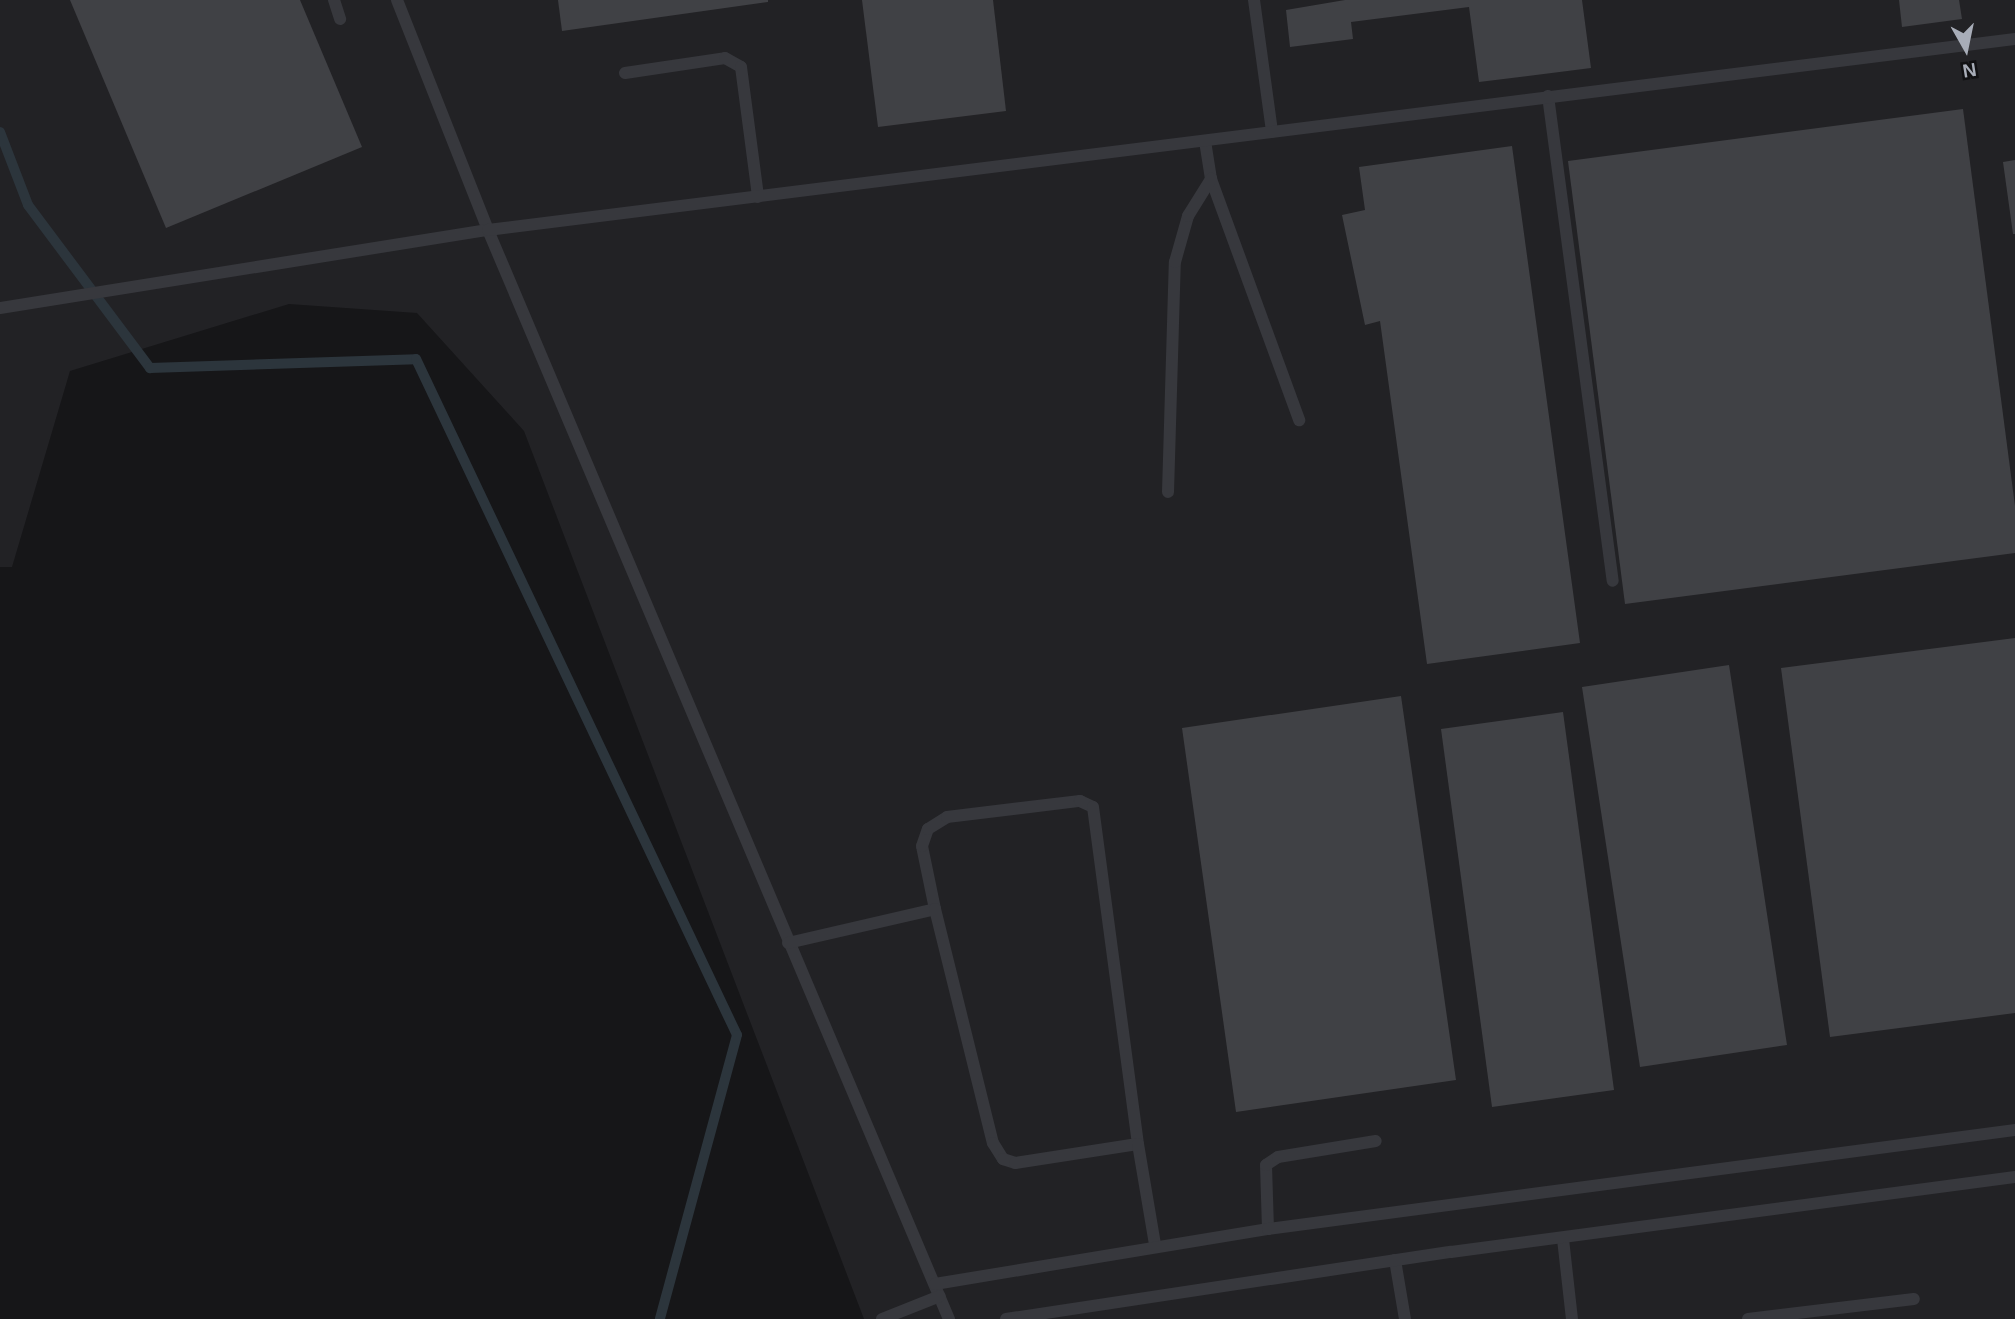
<!DOCTYPE html>
<html>
<head>
<meta charset="utf-8">
<style>
	body { margin:0 }
	#map { position:relative; width:2015px; height:1319px; overflow:hidden; background:#161618; font-family:Helvetica,sans-serif }
	div>[style] { position:absolute }
	.built>* { inset:0; background:#222225 }
	.stream>* { height:10px; margin:-5px; padding:0 5px; transform-origin:5px; border-radius:5px; background:#2c353c }
	.building>* { inset:0; background:#404145 }
	.lane>* { height:12px; margin:-6px; padding:0 6px; transform-origin:6px; border-radius:6px; background:#37383d }
	span { translate:-50% -50%; white-space:nowrap; text-align:center; line-height:1.15; -webkit-text-stroke:7px #111113; paint-order:stroke }
	.north { position:absolute; left:1931px; top:14px; width:70px; height:70px; -webkit-text-stroke:5px #111113; paint-order:stroke; rotate:171deg; font-size:19px; font-weight:700; line-height:28px; text-align:center; color:#a8adb8 }
	.north::after { content:''; display:block; margin:auto; width:24px; height:32px; background:#a8adb8; clip-path:polygon(50% 0,100% 100%,50% 72%,0 100%) }
</style>
</head>
<body>
<div id="map">
	<div class="built">
		<div style="clip-path:polygon(0 0,2015px 0,2015px 1319px,864px 1319px,524px 431px,417px 313px,289px 304px,70px 371px,12px 567px,0 567px)"></div>
	</div>
	<div class="stream">
		<div style="left:0;top:132px;width:78px;rotate:69deg"></div>
		<div style="left:28px;top:205px;width:204px;rotate:53.2deg"></div>
		<div style="left:150px;top:368px;width:266px;rotate:-1.9deg"></div>
		<div style="left:416px;top:359px;width:748px;rotate:64.6deg"></div>
		<div style="left:737px;top:1035px;width:294px;rotate:105.2deg"></div>
	</div>
	<div class="building">
		<div style="clip-path:polygon(70px 0,300px 0,362px 147px,166px 228px)"></div>
		<div style="clip-path:polygon(558px 0,768px 0,768px 2px,562px 31px)"></div>
		<div style="clip-path:polygon(862px 0,993px 0,1006px 111px,878px 127px)"></div>
		<div style="clip-path:polygon(1345px 0,1582px 0,1591px 68px,1479px 82px,1469px 7px,1351px 22px,1353px 39px,1290px 47px,1286px 10px)"></div>
		<div style="clip-path:polygon(1899px 0,1959px 0,1962px 19px,1902px 27px)"></div>
		<div style="clip-path:polygon(1963px 109px,2015px 506px,2015px 553px,1625px 604px,1568px 161px)"></div>
		<div style="clip-path:polygon(1512px 146px,1580px 643px,1427px 664px,1380px 321px,1365px 325px,1342px 215px,1365px 210px,1359px 167px)"></div>
		<div style="clip-path:polygon(2015px 160px,2015px 234px,2013px 234px,2003px 162px)"></div>
		<div style="clip-path:polygon(2015px 638px,2015px 1013px,1830px 1037px,1781px 668px)"></div>
		<div style="clip-path:polygon(1729px 665px,1787px 1045px,1640px 1067px,1582px 687px)"></div>
		<div style="clip-path:polygon(1401px 696px,1456px 1080px,1236px 1112px,1182px 728px)"></div>
		<div style="clip-path:polygon(1563px 712px,1614px 1090px,1492px 1107px,1441px 729px)"></div>
	</div>
	<div class="lane">
		<div style="left:334px;top:0;width:20px;rotate:72deg"></div>
		<div style="left:397px;top:0;width:247px;rotate:68.4deg"></div>
		<div style="left:488px;top:230px;width:1183px;rotate:67.06deg"></div>
		<div style="left:1254px;top:0;width:133px;rotate:82.2deg"></div>
		<div style="left:625px;top:73px;width:101px;rotate:-8.5deg"></div>
		<div style="left:725px;top:58px;width:18px;rotate:29deg"></div>
		<div style="left:741px;top:67px;width:131px;rotate:82.5deg"></div>
		<div style="left:1548px;top:96px;width:489px;rotate:82.4deg"></div>
		<div style="left:1205px;top:141px;width:38px;rotate:81deg"></div>
		<div style="left:1211px;top:179px;width:257px;rotate:69.9deg"></div>
		<div style="left:0;top:308px;width:494px;rotate:-9.1deg"></div>
		<div style="left:488px;top:230px;width:1539px;rotate:-7.13deg"></div>
		<div style="left:1168px;top:492px;width:230px;rotate:-88.3deg"></div>
		<div style="left:1175px;top:262px;width:48px;rotate:-74.2deg"></div>
		<div style="left:1188px;top:216px;width:44px;rotate:-58.1deg"></div>
		<div style="left:935px;top:909px;width:64px;rotate:-101.7deg"></div>
		<div style="left:922px;top:846px;width:18px;rotate:-71deg"></div>
		<div style="left:928px;top:829px;width:22px;rotate:-32deg"></div>
		<div style="left:947px;top:817px;width:134px;rotate:-6.9deg"></div>
		<div style="left:1080px;top:801px;width:14px;rotate:25deg"></div>
		<div style="left:1093px;top:807px;width:340px;rotate:82.4deg"></div>
		<div style="left:788px;top:943px;width:151px;rotate:-13deg"></div>
		<div style="left:935px;top:909px;width:241px;rotate:76.1deg"></div>
		<div style="left:993px;top:1143px;width:19px;rotate:58deg"></div>
		<div style="left:1003px;top:1159px;width:13px;rotate:18deg"></div>
		<div style="left:1015px;top:1163px;width:124px;rotate:-8.8deg"></div>
		<div style="left:1138px;top:1144px;width:102px;rotate:80.4deg"></div>
		<div style="left:1268px;top:1229px;width:64px;rotate:-91.8deg"></div>
		<div style="left:1266px;top:1165px;width:14px;rotate:-34deg"></div>
		<div style="left:1278px;top:1157px;width:99px;rotate:-9.3deg"></div>
		<div style="left:1563px;top:1239px;width:81px;rotate:83.6deg"></div>
		<div style="left:1395px;top:1260px;width:60px;rotate:80.4deg"></div>
		<div style="left:935px;top:1284px;width:338px;rotate:-9.4deg"></div>
		<div style="left:1268px;top:1229px;width:754px;rotate:-7.55deg"></div>
		<div style="left:882px;top:1319px;width:62px;rotate:-21.6deg"></div>
		<div style="left:1006px;top:1319px;width:450px;rotate:-8.6deg"></div>
		<div style="left:1451px;top:1252px;width:569px;rotate:-7.57deg"></div>
		<div style="left:1748px;top:1319px;width:167px;rotate:-6.9deg"></div>
	</div>
	<div class="north">N</div>
</div>
</body>
</html>
